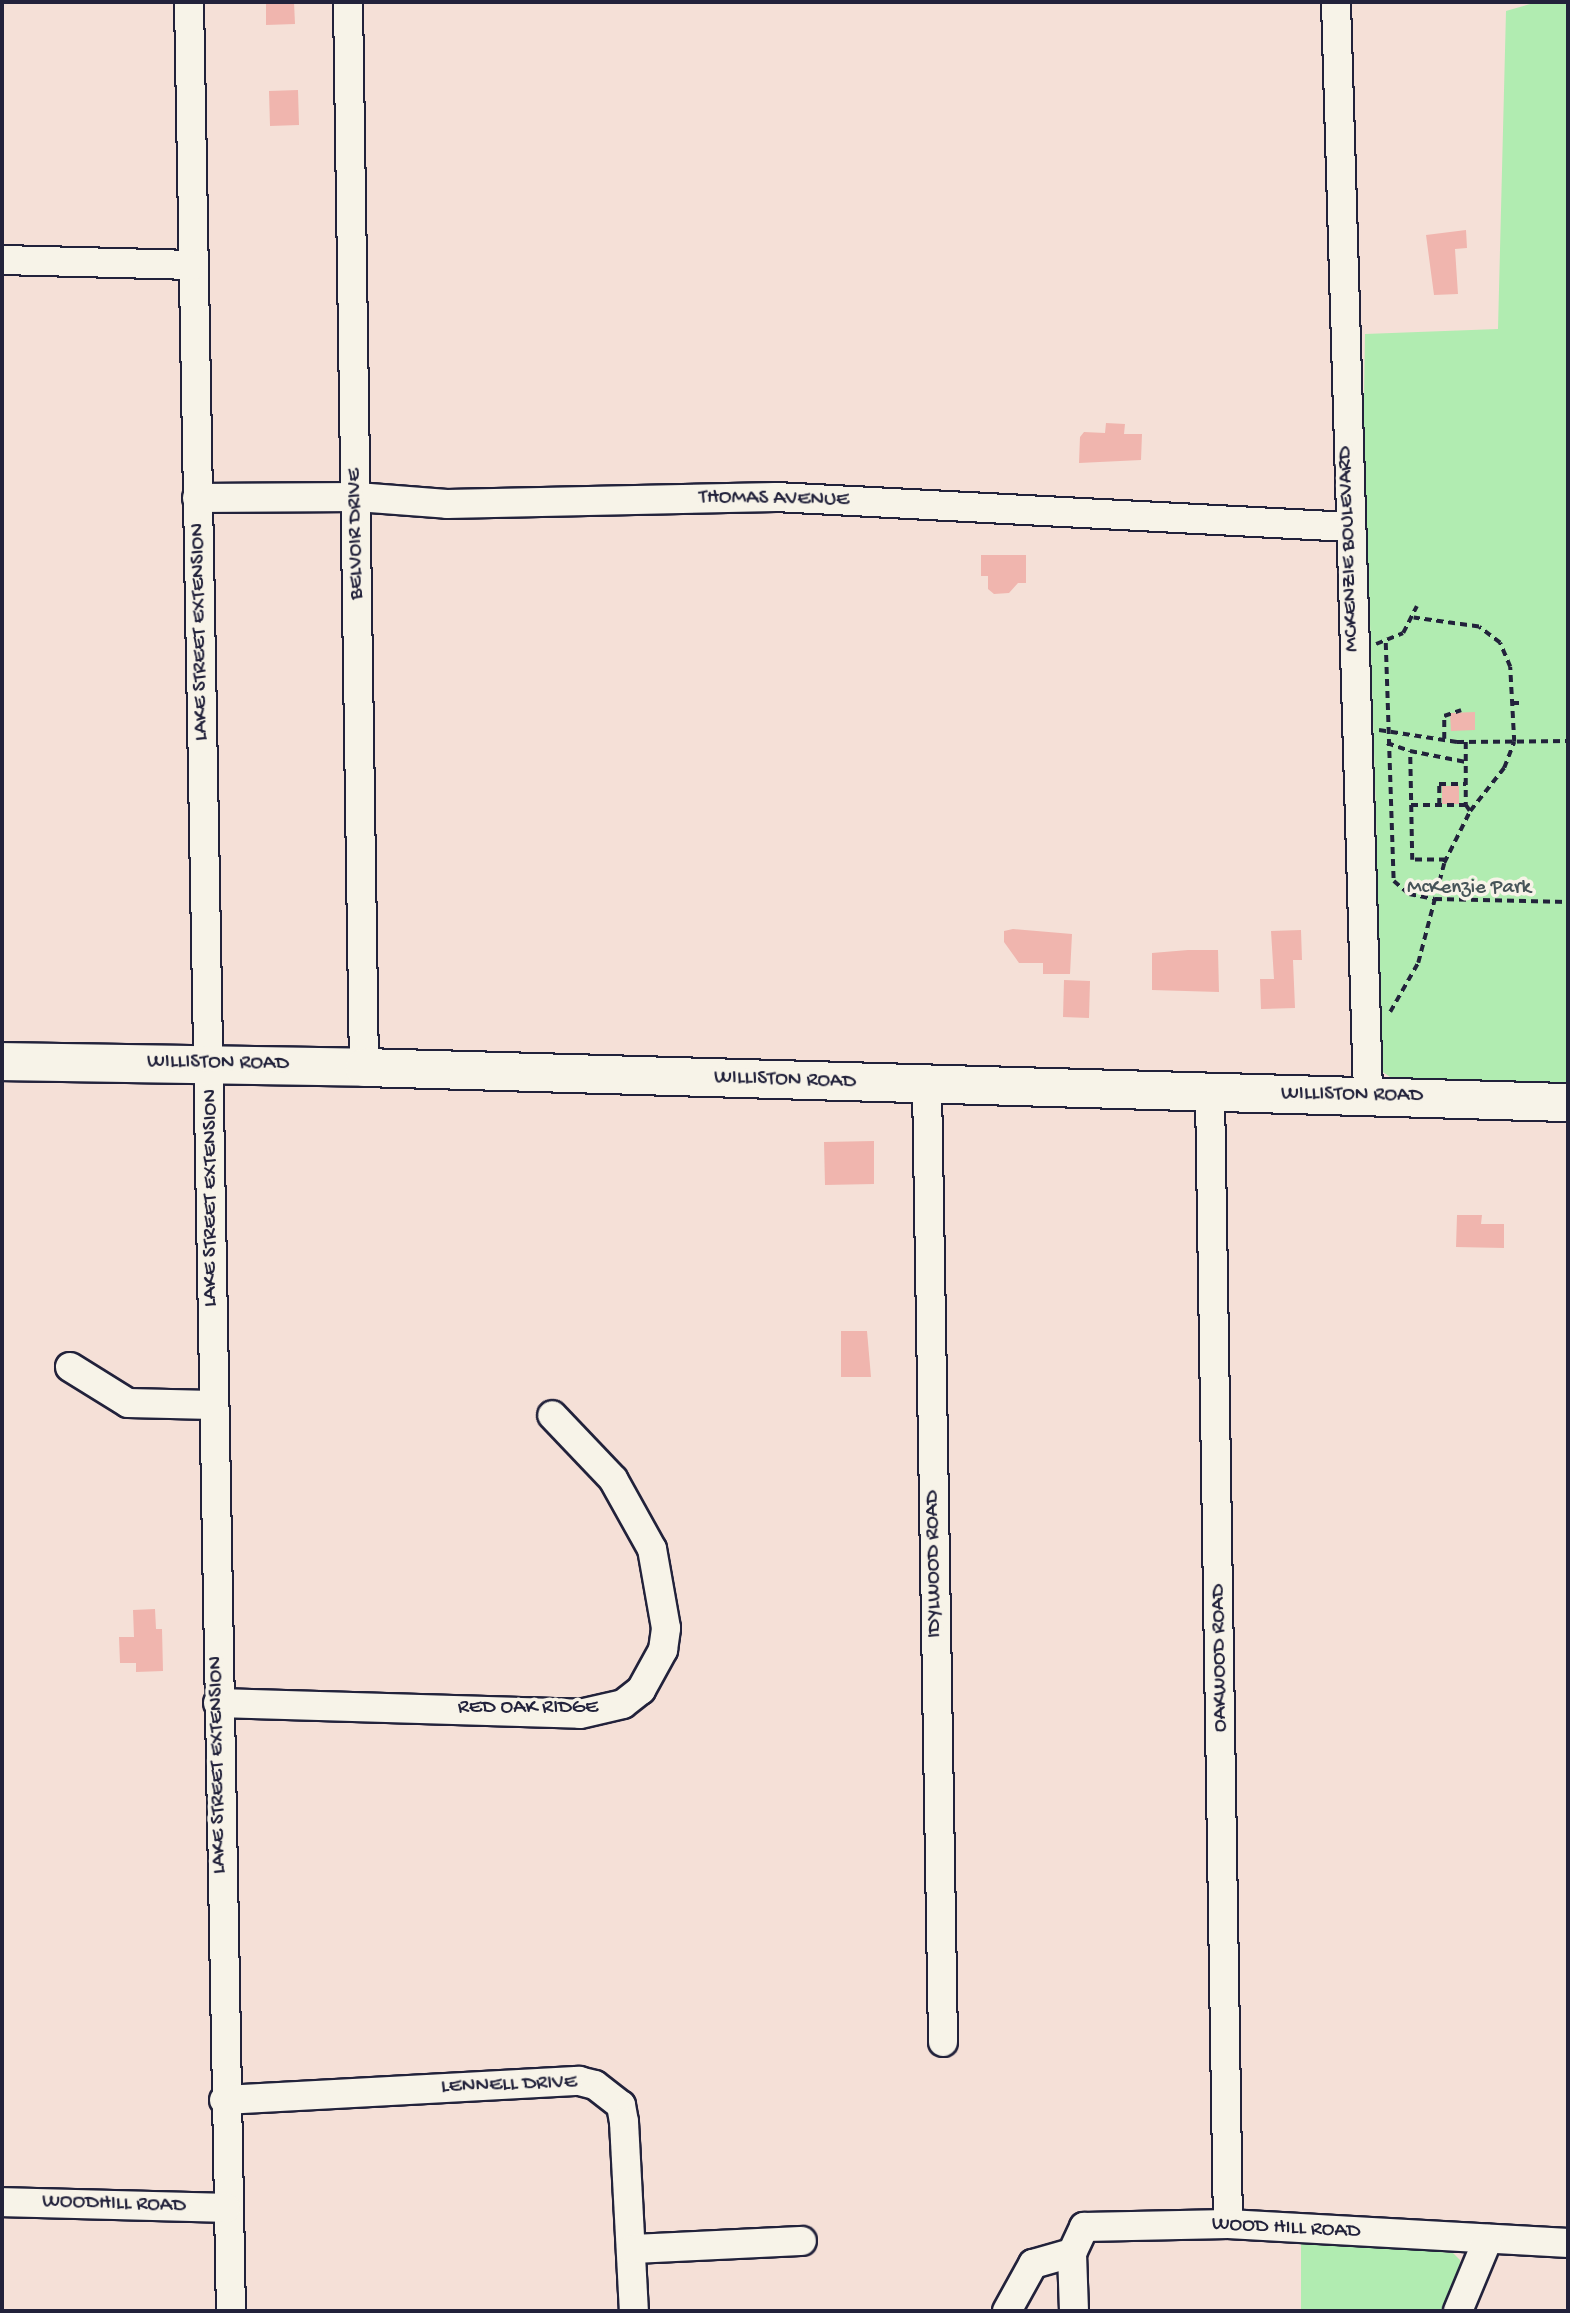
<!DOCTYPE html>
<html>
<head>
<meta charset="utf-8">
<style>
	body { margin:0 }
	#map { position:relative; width:1570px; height:2313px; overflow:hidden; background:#f5e0d7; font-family:"Gochi Hand",sans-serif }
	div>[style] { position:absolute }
	.green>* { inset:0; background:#b1ecb1 }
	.building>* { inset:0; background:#f0b5ae }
	.path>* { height:3.5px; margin-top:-1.75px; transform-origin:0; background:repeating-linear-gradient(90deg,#22223b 0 7px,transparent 0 12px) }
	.roads { filter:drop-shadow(2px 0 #22223b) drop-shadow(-2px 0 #22223b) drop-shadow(0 2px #22223b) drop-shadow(0 -2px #22223b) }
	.minor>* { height:28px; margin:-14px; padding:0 14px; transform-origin:14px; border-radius:14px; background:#f7f3e8 }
	.major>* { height:37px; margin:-18.5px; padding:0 18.5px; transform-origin:18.5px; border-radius:18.5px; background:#f7f3e8 }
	span { translate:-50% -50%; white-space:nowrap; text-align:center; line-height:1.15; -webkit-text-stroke:7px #f7f3e8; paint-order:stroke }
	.street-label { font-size:21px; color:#22223b }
	.park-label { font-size:21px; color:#465458 }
	.frame { position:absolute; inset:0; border:4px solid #22223b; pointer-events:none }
</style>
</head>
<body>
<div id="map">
	<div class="green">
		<div style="clip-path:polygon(1537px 2px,1568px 2px,1568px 1084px,1399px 1083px,1377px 1068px,1367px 850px,1377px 846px,1369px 592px,1361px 583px,1365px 334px,1498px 329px,1506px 11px)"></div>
		<div style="clip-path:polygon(1301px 2241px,1453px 2253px,1460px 2260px,1460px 2275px,1443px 2311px,1301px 2311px)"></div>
	</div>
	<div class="building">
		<div style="clip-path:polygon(266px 2px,294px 2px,295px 24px,266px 25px)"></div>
		<div style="clip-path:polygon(298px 90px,299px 125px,270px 126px,269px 91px)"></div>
		<div style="clip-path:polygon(1466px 230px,1467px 248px,1455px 249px,1458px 294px,1434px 295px,1426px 235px)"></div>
		<div style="clip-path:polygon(1106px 423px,1125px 424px,1124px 434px,1142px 434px,1141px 460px,1079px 463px,1080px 437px,1084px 432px,1105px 433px)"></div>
		<div style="clip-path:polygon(981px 555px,1026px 555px,1026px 583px,1018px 583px,1009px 593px,994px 594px,988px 589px,988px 576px,981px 576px)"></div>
		<div style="clip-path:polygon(1475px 712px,1475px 730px,1451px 731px,1450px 713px)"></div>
		<div style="clip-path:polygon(1442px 786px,1459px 786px,1459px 804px,1442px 804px)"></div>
		<div style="clip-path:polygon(1013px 929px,1072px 934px,1070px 974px,1043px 974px,1043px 963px,1019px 963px,1004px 942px,1004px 931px)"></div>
		<div style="clip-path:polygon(1301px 930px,1302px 960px,1293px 960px,1295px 1008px,1261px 1009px,1260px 979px,1274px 979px,1271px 931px)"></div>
		<div style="clip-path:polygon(1188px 950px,1218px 950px,1219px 992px,1152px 990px,1152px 953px)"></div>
		<div style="clip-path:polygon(1064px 980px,1090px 981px,1089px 1018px,1063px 1017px)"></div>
		<div style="clip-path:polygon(874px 1141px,874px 1184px,825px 1185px,824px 1142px)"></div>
		<div style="clip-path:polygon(1457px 1215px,1482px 1215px,1481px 1224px,1504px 1224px,1504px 1248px,1456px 1247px)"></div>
		<div style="clip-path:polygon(841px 1331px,867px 1331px,871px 1377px,841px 1377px)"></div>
		<div style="clip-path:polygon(155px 1609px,156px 1629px,162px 1629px,163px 1671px,136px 1672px,136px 1663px,120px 1663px,119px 1637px,134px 1637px,133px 1610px)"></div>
	</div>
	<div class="path">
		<div style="left:1386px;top:643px;width:238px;rotate:88.1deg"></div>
		<div style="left:1394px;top:881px;width:20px;rotate:41deg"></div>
		<div style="left:1409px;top:894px;width:26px;rotate:11deg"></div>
		<div style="left:1435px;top:899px;width:133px;rotate:1.3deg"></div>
		<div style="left:1376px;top:644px;width:29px;rotate:-22deg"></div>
		<div style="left:1403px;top:633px;width:30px;rotate:-63deg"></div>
		<div style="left:1512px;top:703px;width:9px"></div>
		<div style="left:1379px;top:730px;width:79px;rotate:8.7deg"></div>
		<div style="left:1457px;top:742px;width:111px;rotate:-0.5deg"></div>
		<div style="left:1444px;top:739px;width:23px;rotate:-90deg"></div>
		<div style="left:1444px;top:716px;width:18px;rotate:-19deg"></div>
		<div style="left:1466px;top:742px;width:63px;rotate:90deg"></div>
		<div style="left:1466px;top:805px;width:7px;rotate:56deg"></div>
		<div style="left:1387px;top:743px;width:24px;rotate:19deg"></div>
		<div style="left:1411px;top:805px;width:55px"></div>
		<div style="left:1439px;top:805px;width:21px;rotate:-90deg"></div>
		<div style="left:1439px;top:784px;width:27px"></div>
		<div style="left:1446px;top:860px;width:34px;rotate:180deg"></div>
		<div style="left:1412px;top:860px;width:109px;rotate:-91.1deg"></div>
		<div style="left:1410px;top:751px;width:57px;rotate:11.1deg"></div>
		<div style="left:1390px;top:1012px;width:56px;rotate:-60.3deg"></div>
		<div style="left:1418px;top:963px;width:103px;rotate:-75.4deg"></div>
		<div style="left:1444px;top:863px;width:58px;rotate:-63.4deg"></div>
		<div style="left:1470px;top:811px;width:55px;rotate:-51.7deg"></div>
		<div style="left:1504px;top:768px;width:28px;rotate:-69deg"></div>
		<div style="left:1514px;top:742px;width:75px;rotate:-93.1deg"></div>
		<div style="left:1510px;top:667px;width:26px;rotate:-113deg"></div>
		<div style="left:1500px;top:643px;width:26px;rotate:-143deg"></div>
		<div style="left:1479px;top:627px;width:66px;rotate:-172.1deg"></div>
	</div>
	<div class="roads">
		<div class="minor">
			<div style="left:189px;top:2px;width:2309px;rotate:88.96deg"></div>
			<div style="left:348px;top:2px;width:1065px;rotate:89.14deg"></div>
			<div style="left:1336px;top:2px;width:1094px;rotate:88.32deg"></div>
			<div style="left:2px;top:260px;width:191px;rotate:1.5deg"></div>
			<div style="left:197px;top:498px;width:160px;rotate:-0.4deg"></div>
			<div style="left:357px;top:497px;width:90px;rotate:4.4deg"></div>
			<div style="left:447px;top:504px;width:329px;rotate:-1.2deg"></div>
			<div style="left:776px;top:497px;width:575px;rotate:2.99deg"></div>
			<div style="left:927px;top:1086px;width:956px;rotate:89.04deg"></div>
			<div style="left:1210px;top:1093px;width:1131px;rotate:89.09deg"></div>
			<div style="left:70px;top:1367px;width:68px;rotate:31.8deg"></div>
			<div style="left:128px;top:1403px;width:85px;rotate:1.3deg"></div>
			<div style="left:218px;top:1703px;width:362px;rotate:1.7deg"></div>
			<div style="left:580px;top:1714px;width:44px;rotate:-13.1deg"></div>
			<div style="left:623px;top:1704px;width:23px;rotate:-38deg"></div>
			<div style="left:641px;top:1690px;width:46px;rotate:-61.2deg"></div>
			<div style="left:663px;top:1650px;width:22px;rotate:-82deg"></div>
			<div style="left:666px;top:1628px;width:80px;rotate:-100deg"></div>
			<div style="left:652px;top:1549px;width:80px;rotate:-119.1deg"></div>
			<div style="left:613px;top:1479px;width:88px;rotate:-133.6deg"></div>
			<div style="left:224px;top:2100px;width:356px;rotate:-3.1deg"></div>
			<div style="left:579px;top:2081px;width:16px;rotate:14deg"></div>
			<div style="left:595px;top:2085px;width:33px;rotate:38deg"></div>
			<div style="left:621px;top:2105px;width:17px;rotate:80deg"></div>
			<div style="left:624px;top:2122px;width:189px;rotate:87deg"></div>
			<div style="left:2px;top:2202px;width:224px;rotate:1.5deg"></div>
			<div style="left:632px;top:2249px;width:170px;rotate:-2.7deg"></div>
			<div style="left:1007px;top:2311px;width:54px;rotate:-61deg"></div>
			<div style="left:1033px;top:2264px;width:41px;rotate:-15.8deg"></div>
			<div style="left:1074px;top:2311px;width:58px;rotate:-92deg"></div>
			<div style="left:1072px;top:2253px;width:29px;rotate:-65deg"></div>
			<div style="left:1084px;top:2227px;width:144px;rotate:-1.2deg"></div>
			<div style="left:1228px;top:2224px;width:341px;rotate:3.2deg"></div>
			<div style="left:1458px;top:2311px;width:78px;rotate:-67.4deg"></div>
		</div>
		<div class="major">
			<div style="left:2px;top:1061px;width:362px;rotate:0.9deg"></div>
			<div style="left:364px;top:1067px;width:1205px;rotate:1.67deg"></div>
		</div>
	</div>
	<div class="street-label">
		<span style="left:774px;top:500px;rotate:1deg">THOMAS AVENUE</span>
		<span style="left:357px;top:534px;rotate:-91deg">BELVOIR DRIVE</span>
		<span style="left:1350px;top:549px;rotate:-92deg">MCKENZIE BOULEVARD</span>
		<span style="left:201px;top:632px;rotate:-91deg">LAKE STREET EXTENSION</span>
		<span style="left:218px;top:1064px;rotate:1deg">WILLISTON ROAD</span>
		<span style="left:785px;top:1081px;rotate:2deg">WILLISTON ROAD</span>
		<span style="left:1352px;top:1096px;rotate:1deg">WILLISTON ROAD</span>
		<span style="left:212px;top:1198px;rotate:-90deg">LAKE STREET EXTENSION</span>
		<span style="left:935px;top:1564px;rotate:-91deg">IDYLWOOD ROAD</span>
		<span style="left:1221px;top:1658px;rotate:-91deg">OAKWOOD ROAD</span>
		<span style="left:528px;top:1709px">RED OAK RIDGE</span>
		<span style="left:219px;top:1765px;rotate:-91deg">LAKE STREET EXTENSION</span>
		<span style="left:509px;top:2086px;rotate:-2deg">LENNELL DRIVE</span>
		<span style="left:114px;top:2205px;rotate:2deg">WOODHILL ROAD</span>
		<span style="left:1286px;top:2229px;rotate:3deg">WOOD HILL ROAD</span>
	</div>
	<div class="park-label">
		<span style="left:1469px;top:889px">McKenzie Park</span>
	</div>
	<div class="frame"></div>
</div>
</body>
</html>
